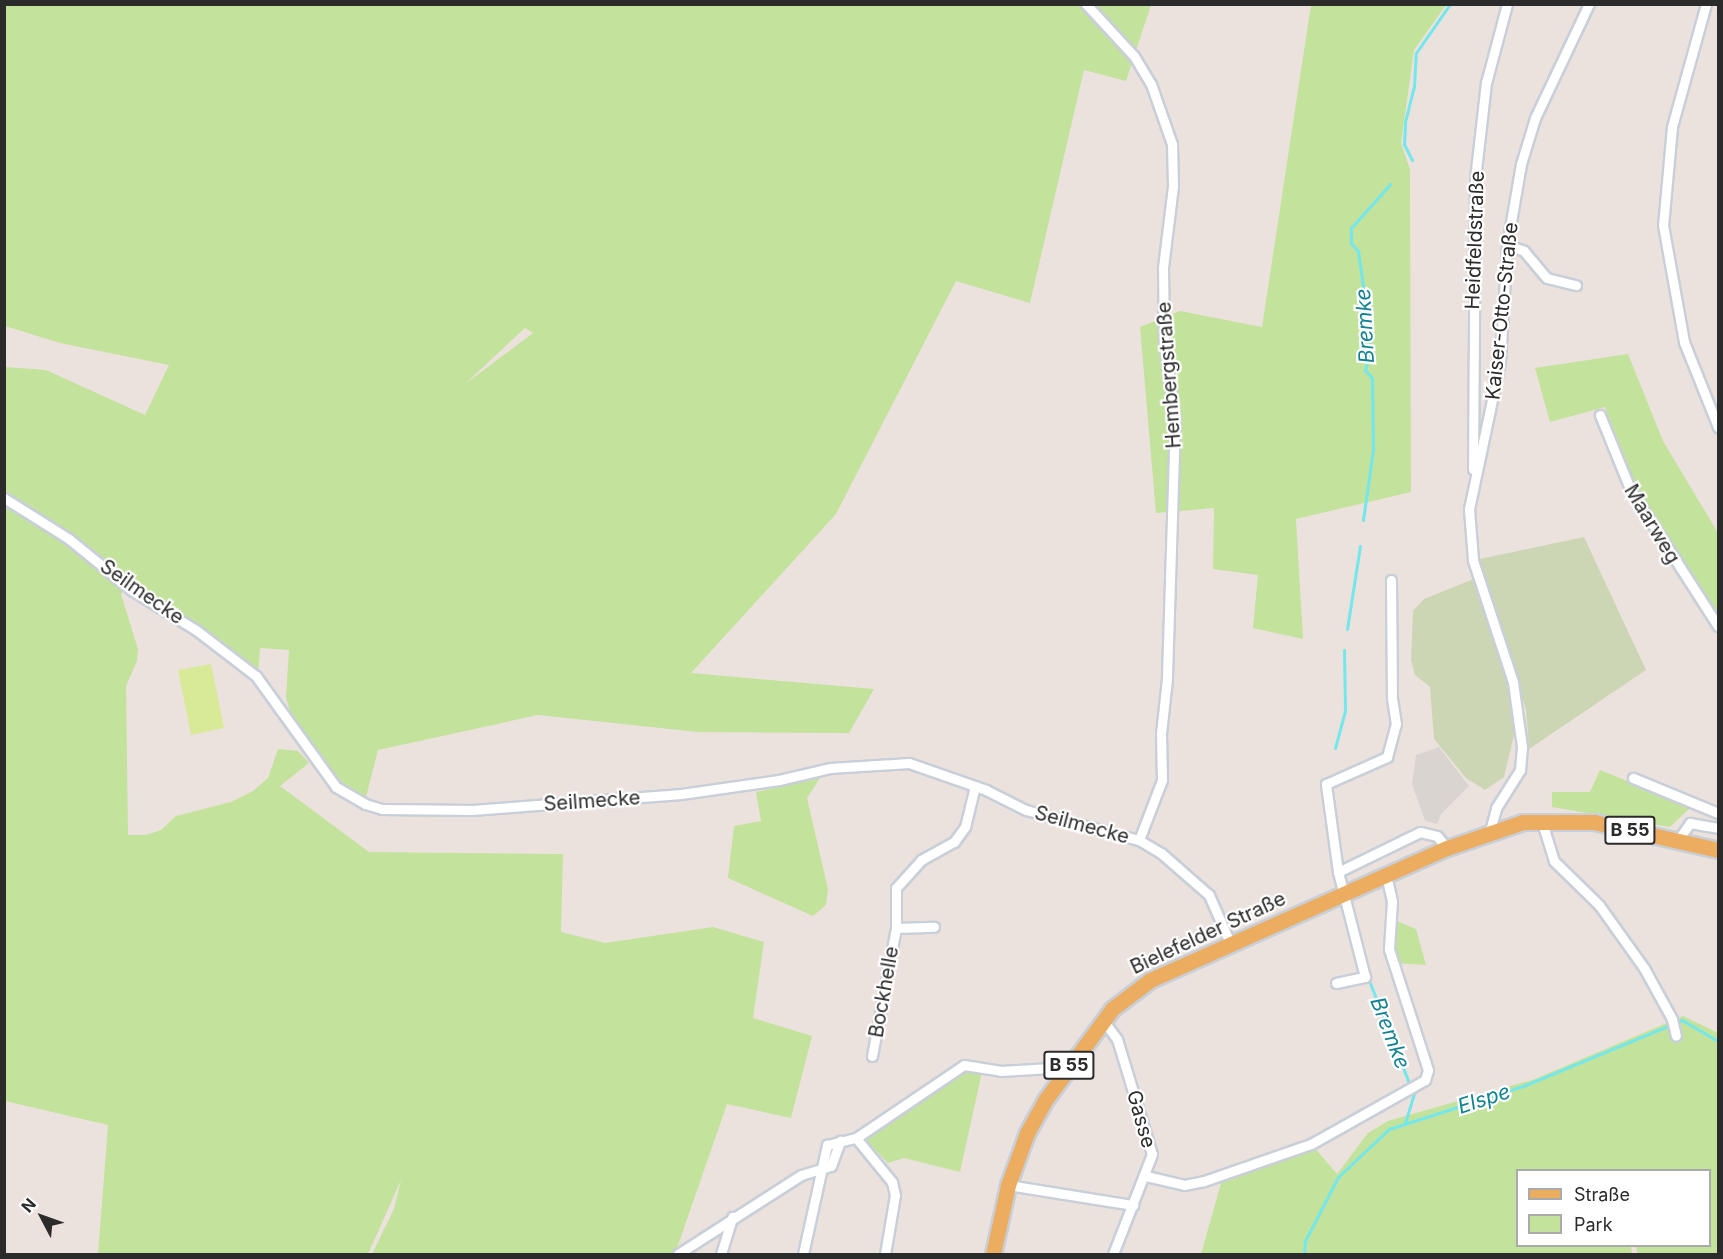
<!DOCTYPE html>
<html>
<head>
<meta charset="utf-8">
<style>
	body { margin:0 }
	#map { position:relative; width:1723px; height:1259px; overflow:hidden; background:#ece2dd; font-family:Inter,sans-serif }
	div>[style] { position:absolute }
	.green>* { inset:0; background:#c3e29b }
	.cemetery>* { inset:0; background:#ccd6b5 }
	.pitch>* { inset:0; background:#d8e997 }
	.plaza>* { inset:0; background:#d9d4d0 }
	.stream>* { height:3px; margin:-1.5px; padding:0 1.5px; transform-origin:1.5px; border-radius:1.5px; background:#73e7ec }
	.roads { filter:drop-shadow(2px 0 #c8cfd8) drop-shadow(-2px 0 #c8cfd8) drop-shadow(0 2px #c8cfd8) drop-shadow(0 -2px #c8cfd8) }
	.street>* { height:9px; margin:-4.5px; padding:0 4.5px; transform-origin:4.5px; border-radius:4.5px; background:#fff }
	.primary>* { height:15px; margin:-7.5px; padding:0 7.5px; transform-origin:7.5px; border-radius:7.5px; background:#edad61 }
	span { translate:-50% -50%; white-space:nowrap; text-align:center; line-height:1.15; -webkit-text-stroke:4.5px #fff; paint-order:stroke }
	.shield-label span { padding:2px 4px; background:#fff; border:2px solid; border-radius:4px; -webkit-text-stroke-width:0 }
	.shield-label { font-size:18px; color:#2b2b2b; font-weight:700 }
	.street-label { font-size:20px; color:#2b2b2b }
	.water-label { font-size:21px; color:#118292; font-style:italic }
	.frame { position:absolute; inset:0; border:6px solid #2b2b2b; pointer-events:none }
	.legend { position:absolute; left:1516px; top:1169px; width:195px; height:78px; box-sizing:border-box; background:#fff; border:2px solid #aaa; margin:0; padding:8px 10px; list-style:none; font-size:18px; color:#2b2b2b }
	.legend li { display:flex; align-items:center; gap:12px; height:30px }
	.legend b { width:30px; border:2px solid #aaa }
	.north { position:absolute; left:12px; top:1187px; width:60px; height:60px; -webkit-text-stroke:4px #fff; paint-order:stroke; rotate:311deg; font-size:16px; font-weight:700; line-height:24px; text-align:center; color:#2b2b2b }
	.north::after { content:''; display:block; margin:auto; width:21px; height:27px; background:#2b2b2b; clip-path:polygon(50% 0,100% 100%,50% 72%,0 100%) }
</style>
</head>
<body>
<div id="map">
	<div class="green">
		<div style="clip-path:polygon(evenodd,4px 5px,1151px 5px,1126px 81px,1084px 70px,1030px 303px,956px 281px,836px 514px,691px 673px,874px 689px,849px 733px,698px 732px,538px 715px,378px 750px,366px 797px,342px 783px,291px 715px,286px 697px,289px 650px,260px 648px,258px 675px,129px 583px,121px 594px,138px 649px,137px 661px,126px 686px,128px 835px,146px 835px,161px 830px,176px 816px,231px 802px,253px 791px,268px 778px,278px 749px,298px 751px,309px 763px,280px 786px,369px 852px,563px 854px,561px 932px,605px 943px,713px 927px,764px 942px,753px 1018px,812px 1036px,791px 1118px,727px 1104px,675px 1254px,372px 1254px,394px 1209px,401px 1180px,368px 1254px,98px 1254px,108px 1125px,5px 1101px,5px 367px,46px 370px,145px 415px,169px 365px,60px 343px,5px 326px,4px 5px,525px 328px,533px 333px,465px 384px,525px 328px)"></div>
		<div style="clip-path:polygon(1311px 5px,1446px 5px,1414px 50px,1401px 143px,1410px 170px,1411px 492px,1296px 519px,1303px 639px,1253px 628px,1258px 575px,1213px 569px,1214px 508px,1156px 513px,1140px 327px,1180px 311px,1262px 327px)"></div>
		<div style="clip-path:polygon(1628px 354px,1663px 441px,1718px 533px,1718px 611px,1713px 610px,1682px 565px,1636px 488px,1605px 407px,1550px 422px,1535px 368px)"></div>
		<div style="clip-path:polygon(1600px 770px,1691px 807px,1670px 827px,1552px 807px,1552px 792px,1590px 792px)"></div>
		<div style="clip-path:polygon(820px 778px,807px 798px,828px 889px,826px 905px,813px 916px,728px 878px,734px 826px,761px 821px,756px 792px)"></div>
		<div style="clip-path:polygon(1394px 920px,1416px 929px,1426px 965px,1394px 963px,1390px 949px)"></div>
		<div style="clip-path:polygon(1683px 1016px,1718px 1033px,1718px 1254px,1637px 1254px,1636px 1246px,1710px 1246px,1710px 1170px,1518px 1170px,1518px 1246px,1631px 1246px,1632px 1254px,1201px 1254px,1222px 1180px,1313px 1146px,1337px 1174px,1368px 1133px,1388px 1121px,1535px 1079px)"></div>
		<div style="clip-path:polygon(970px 1069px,982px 1072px,960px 1172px,904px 1158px,888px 1163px,865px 1140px)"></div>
	</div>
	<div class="cemetery">
		<div style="clip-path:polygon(1584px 537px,1646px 670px,1529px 749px,1526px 710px,1480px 559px)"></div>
		<div style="clip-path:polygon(1476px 578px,1511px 689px,1515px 731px,1504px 777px,1485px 790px,1466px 778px,1434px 739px,1430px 687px,1415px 675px,1411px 660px,1413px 611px,1424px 599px)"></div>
	</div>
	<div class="pitch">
		<div style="clip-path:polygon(211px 664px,224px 728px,191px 735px,178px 670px)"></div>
	</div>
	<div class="plaza">
		<div style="clip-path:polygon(1439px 747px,1469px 786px,1441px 814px,1437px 824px,1425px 821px,1412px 784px,1416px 755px)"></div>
	</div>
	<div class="stream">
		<div style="left:1412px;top:160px;width:18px;rotate:-117deg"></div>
		<div style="left:1404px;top:144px;width:22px;rotate:-87deg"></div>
		<div style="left:1405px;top:122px;width:36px;rotate:-76deg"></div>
		<div style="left:1414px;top:87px;width:34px;rotate:-87deg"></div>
		<div style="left:1416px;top:53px;width:60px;rotate:-55.2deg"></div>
		<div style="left:1363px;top:520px;width:71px;rotate:-81.9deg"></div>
		<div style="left:1373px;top:450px;width:72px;rotate:-90.8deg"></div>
		<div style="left:1372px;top:378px;width:11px;rotate:-131deg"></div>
		<div style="left:1365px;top:370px;width:20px;rotate:-75deg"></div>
		<div style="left:1370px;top:351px;width:38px;rotate:-95deg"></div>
		<div style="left:1367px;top:313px;width:63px;rotate:-98.3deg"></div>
		<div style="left:1358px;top:251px;width:11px;rotate:-131deg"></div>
		<div style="left:1351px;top:243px;width:15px;rotate:-90deg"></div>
		<div style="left:1351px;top:228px;width:59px;rotate:-48.4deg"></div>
		<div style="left:1347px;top:629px;width:84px;rotate:-81.1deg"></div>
		<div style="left:1335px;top:748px;width:38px;rotate:-75deg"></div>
		<div style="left:1345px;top:711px;width:61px;rotate:-90.9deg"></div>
		<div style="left:1370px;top:983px;width:107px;rotate:68.7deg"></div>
		<div style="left:1405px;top:1123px;width:30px;rotate:-73deg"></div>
		<div style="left:1304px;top:1254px;width:13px;rotate:-86deg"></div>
		<div style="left:1305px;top:1241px;width:72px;rotate:-62.7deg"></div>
		<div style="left:1338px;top:1177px;width:70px;rotate:-43.3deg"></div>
		<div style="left:1389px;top:1129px;width:141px;rotate:-17.8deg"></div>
		<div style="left:1523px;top:1086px;width:172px;rotate:-22.5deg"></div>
		<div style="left:1682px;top:1020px;width:42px;rotate:30.3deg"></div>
	</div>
	<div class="roads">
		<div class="street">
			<div style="left:1086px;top:4px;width:71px;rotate:47.3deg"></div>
			<div style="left:1134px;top:56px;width:33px;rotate:59deg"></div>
			<div style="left:1151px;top:84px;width:64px;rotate:70.7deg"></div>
			<div style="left:1172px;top:144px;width:42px;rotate:88.6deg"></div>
			<div style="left:1173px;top:186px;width:83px;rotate:97deg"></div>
			<div style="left:1163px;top:268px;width:72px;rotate:89.2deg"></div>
			<div style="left:1164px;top:340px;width:82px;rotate:82.3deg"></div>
			<div style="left:1175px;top:421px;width:258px;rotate:91.8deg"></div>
			<div style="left:1167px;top:679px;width:54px;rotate:96.3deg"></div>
			<div style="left:1161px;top:733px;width:47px;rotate:88.8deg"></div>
			<div style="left:1162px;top:780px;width:64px;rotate:111deg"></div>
			<div style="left:1706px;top:4px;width:128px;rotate:105.5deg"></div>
			<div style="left:1672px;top:127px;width:98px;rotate:95.2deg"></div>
			<div style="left:1663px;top:225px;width:119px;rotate:79.8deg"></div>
			<div style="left:1684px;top:342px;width:92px;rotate:68.2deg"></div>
			<div style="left:1507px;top:245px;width:18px;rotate:19deg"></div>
			<div style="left:1524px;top:251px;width:35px;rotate:50deg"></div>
			<div style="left:1547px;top:278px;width:30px;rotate:14deg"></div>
			<div style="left:1600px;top:415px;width:80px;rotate:67.9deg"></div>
			<div style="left:1630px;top:489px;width:163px;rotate:57.3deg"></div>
			<div style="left:1473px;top:469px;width:290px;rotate:-89.6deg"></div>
			<div style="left:1475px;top:179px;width:97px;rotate:-83.5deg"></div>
			<div style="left:1486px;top:83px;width:82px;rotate:-75.1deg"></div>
			<div style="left:4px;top:498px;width:77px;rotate:32.2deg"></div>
			<div style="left:69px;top:539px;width:82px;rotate:39.1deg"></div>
			<div style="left:133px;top:591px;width:74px;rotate:31.8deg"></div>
			<div style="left:196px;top:630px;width:76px;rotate:37.5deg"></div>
			<div style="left:256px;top:676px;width:137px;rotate:54.2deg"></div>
			<div style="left:336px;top:787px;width:34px;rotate:30deg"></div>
			<div style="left:365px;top:804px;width:18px;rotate:16deg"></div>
			<div style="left:382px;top:809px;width:90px;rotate:0.6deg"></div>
			<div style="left:472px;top:810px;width:210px;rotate:-4.4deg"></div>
			<div style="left:681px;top:794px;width:99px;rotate:-8.1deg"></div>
			<div style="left:779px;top:780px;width:52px;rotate:-13.2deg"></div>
			<div style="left:830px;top:768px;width:79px;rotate:-3.6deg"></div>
			<div style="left:909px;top:763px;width:82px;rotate:19.3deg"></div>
			<div style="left:986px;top:790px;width:45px;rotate:26.6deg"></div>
			<div style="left:1026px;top:810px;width:117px;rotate:14.9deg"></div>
			<div style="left:1139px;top:840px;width:26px;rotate:31deg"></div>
			<div style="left:1161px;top:853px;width:64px;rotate:41.2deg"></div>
			<div style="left:1209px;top:895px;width:55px;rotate:66.3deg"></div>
			<div style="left:1633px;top:778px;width:92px;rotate:22.4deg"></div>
			<div style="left:1541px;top:819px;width:44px;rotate:72.8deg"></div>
			<div style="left:1554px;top:861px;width:63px;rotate:44.4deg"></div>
			<div style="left:1599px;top:905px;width:77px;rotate:54.5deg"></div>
			<div style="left:1644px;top:968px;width:58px;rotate:61.2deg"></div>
			<div style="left:1672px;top:1019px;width:17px;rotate:77deg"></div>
			<div style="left:1490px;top:831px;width:24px;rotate:-75deg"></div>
			<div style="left:1496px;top:808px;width:45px;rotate:-57.7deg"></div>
			<div style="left:1520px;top:770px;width:23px;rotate:-85deg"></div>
			<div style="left:1522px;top:747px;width:66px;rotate:-97.9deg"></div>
			<div style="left:1513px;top:682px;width:128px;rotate:-108.2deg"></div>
			<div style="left:1473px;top:560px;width:51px;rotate:-94.5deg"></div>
			<div style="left:1469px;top:509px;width:150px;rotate:-78.1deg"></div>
			<div style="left:1500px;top:362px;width:117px;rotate:-86.6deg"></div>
			<div style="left:1507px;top:245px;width:82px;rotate:-80.2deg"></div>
			<div style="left:1521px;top:164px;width:48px;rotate:-73.1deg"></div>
			<div style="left:1535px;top:118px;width:126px;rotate:-64.7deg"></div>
			<div style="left:1678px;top:840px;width:21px;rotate:-55deg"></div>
			<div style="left:1690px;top:823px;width:28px;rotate:10deg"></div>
			<div style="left:1338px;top:872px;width:91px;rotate:-26deg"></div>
			<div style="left:1420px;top:832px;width:17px;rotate:13deg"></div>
			<div style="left:1437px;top:836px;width:16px;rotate:50deg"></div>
			<div style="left:896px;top:928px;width:38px;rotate:-2deg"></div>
			<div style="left:1336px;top:983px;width:30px;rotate:-12deg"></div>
			<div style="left:1365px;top:977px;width:108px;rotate:-104.4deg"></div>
			<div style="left:1338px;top:872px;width:89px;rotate:-97.8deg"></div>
			<div style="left:1326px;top:784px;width:67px;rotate:-23.9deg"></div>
			<div style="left:1387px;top:757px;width:34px;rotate:-75deg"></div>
			<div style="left:1396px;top:724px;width:26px;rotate:-99deg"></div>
			<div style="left:1392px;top:698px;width:118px;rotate:-90.5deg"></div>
			<div style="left:1103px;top:1020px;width:24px;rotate:54deg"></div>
			<div style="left:1117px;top:1039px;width:120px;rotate:73.1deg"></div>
			<div style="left:1152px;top:1154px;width:107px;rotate:111.3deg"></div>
			<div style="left:872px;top:1056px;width:130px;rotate:-79.4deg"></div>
			<div style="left:896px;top:928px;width:40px;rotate:-90deg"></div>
			<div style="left:896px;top:888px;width:38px;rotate:-48deg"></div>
			<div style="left:921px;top:860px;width:38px;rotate:-29deg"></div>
			<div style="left:954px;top:842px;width:19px;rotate:-54deg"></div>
			<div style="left:965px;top:827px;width:42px;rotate:-76.3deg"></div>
			<div style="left:856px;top:1138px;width:57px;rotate:50.7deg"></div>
			<div style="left:892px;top:1182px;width:13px;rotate:77deg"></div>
			<div style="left:895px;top:1195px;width:60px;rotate:99.6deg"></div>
			<div style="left:1146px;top:1176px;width:39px;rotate:13deg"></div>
			<div style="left:1184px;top:1185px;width:20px;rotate:-11deg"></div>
			<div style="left:1204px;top:1181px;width:113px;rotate:-19.1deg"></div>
			<div style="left:1311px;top:1144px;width:131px;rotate:-29.3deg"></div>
			<div style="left:1425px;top:1080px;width:10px;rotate:-73deg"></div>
			<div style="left:1428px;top:1070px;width:127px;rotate:-107.9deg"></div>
			<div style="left:1389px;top:949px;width:48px;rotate:-86.4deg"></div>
			<div style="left:1392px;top:901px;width:27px;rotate:-103deg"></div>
			<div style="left:1008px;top:1185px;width:127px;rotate:9.1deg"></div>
			<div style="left:678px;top:1254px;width:146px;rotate:-32.7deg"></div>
			<div style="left:801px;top:1175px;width:31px;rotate:-17deg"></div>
			<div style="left:831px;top:1166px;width:27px;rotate:-70deg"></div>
			<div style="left:721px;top:1254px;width:39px;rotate:-73deg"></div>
			<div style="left:803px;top:1254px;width:112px;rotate:-77.6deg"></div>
			<div style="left:827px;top:1145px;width:30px;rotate:-14deg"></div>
			<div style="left:856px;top:1138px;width:130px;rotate:-34.1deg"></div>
			<div style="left:964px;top:1065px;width:36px;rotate:9deg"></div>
			<div style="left:1000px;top:1071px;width:51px;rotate:-3.4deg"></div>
			<div style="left:1051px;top:1068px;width:14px;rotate:17deg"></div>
		</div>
		<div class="primary">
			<div style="left:993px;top:1254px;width:71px;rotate:-77.7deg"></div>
			<div style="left:1008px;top:1185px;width:55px;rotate:-69.9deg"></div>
			<div style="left:1027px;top:1133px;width:39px;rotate:-61deg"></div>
			<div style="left:1046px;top:1099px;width:112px;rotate:-53.7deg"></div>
			<div style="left:1112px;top:1009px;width:48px;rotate:-37.3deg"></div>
			<div style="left:1150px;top:980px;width:325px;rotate:-24deg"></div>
			<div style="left:1447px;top:848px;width:80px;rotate:-18.9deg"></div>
			<div style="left:1523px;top:822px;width:71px"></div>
			<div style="left:1594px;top:822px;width:127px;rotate:12.7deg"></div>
		</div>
	</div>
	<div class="shield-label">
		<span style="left:1630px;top:830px">B 55</span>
		<span style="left:1069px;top:1065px">B 55</span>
	</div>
	<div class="street-label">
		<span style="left:1475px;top:240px;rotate:-88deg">Heidfeldstraße</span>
		<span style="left:1502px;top:311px;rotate:-84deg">Kaiser-Otto-Straße</span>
		<span style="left:1169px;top:375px;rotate:-94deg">Hembergstraße</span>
		<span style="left:1652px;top:524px;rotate:59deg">Maarweg</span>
		<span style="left:142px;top:592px;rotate:35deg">Seilmecke</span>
		<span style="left:592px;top:801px;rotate:-4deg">Seilmecke</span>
		<span style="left:1082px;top:825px;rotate:15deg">Seilmecke</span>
		<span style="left:1208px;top:933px;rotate:-25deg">Bielefelder Straße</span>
		<span style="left:884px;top:992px;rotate:-80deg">Bockhelle</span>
		<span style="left:1141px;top:1119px;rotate:74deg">Gasse</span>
	</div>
	<div class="water-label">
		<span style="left:1365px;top:326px;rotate:-93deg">Bremke</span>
		<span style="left:1390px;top:1033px;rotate:69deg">Bremke</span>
		<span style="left:1484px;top:1099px;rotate:-18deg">Elspe</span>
	</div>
	<div class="frame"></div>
	<ul class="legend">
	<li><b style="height:8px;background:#edad61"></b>Straße</li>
	<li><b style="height:16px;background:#c3e29b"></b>Park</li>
	</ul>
	<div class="north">N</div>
</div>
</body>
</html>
